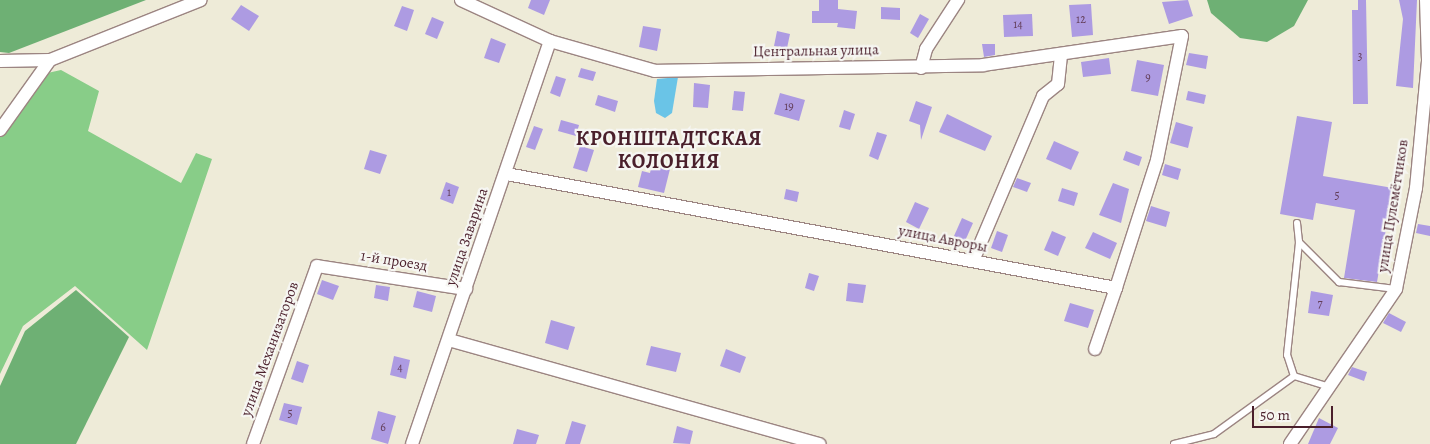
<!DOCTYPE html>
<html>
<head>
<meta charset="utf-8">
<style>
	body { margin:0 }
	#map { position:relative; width:1430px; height:444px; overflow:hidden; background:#eeebd8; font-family:Alegreya,serif }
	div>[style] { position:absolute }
	.green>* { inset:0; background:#88cd88 }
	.forest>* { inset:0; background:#6eb074 }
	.water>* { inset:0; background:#6ac4e7 }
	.building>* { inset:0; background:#ad9be2 }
	.roads { filter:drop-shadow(1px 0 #9c8582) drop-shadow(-1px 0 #9c8582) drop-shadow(0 1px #9c8582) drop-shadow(0 -1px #9c8582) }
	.lane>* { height:6px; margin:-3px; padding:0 3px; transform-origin:3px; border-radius:3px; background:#fff }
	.street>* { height:12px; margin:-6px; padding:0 6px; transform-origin:6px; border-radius:6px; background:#fff }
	span { translate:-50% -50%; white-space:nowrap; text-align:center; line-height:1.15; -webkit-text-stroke:4.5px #f6f6f2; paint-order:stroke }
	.number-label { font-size:12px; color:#633e59 }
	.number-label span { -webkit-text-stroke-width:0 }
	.street-label { font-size:15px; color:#4a1f2b }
	.district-label { font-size:20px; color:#4a1f2b; font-weight:700; letter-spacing:1px }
	.scale { position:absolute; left:1252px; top:406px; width:81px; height:22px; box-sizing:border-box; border:2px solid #4a1f2b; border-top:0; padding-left:6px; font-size:15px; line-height:18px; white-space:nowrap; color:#4a1f2b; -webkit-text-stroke:4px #f6f6f2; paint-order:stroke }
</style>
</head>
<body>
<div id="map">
	<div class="green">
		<div style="clip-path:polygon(61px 70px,99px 91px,88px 131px,181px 183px,196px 153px,212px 159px,147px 350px,75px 286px,23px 326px,0 374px,0 135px,43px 74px)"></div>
	</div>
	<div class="forest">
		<div style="clip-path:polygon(0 0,146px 0,9px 53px,0 52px)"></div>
		<div style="clip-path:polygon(1207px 0,1308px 0,1294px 26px,1267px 42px,1240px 38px,1211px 13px)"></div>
		<div style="clip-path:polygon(76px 290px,129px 337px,76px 444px,0 444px,0 386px,25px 331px)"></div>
	</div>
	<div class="water">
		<div style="clip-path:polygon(678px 77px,672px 113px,665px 118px,656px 113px,654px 101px,657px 79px)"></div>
	</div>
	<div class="building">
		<div style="clip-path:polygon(531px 0,550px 0,544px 15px,528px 8px)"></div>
		<div style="clip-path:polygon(819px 0,838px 0,838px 9px,857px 11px,855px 29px,837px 27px,838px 23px,812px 23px,812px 11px,819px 11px)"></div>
		<div style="clip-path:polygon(1188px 0,1193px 16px,1169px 24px,1162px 2px)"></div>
		<div style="clip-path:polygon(1358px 0,1366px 0,1368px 104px,1353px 104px,1352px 10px,1358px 10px)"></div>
		<div style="clip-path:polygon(1399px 0,1417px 0,1413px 88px,1396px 86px,1403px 19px)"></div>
		<div style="clip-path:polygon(1091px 4px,1093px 35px,1072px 37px,1069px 5px)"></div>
		<div style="clip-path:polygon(241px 5px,259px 16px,249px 31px,231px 19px)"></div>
		<div style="clip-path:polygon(402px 6px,414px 10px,407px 31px,394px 26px)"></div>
		<div style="clip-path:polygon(881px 7px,900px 8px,900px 20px,881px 19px)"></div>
		<div style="clip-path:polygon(920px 14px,929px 19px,918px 38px,910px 33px)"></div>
		<div style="clip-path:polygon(1032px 14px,1033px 36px,1004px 37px,1003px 15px)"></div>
		<div style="clip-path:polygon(432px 17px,444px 22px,437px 39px,425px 34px)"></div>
		<div style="clip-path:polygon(643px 26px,661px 29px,657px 51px,639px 47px)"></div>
		<div style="clip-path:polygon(777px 31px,790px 34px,787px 48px,774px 46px)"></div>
		<div style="clip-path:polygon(491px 38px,506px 44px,499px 63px,484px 58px)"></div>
		<div style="clip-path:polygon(982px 44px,995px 44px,995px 55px,984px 57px)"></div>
		<div style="clip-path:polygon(1189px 53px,1208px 56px,1206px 69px,1186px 65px)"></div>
		<div style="clip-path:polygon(1109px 58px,1111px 74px,1083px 77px,1081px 62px)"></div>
		<div style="clip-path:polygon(1137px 60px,1164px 65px,1158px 96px,1131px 91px)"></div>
		<div style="clip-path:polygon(581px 68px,596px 72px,593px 81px,578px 77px)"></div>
		<div style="clip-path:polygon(556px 76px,566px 79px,560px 97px,550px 93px)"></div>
		<div style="clip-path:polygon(694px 83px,710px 85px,708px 108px,693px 107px)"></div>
		<div style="clip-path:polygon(734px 91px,745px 92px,743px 111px,732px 110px)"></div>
		<div style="clip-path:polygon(1188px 91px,1206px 95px,1204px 104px,1186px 100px)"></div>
		<div style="clip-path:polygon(780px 93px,805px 100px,799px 121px,774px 114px)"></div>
		<div style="clip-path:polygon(598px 95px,618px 101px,615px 112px,595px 105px)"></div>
		<div style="clip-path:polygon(916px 101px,932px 107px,921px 140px,920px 125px,909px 121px)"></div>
		<div style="clip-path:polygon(844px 110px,855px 114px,850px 130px,839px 127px)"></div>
		<div style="clip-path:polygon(947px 114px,992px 136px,985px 151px,939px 132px)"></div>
		<div style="clip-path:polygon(1297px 116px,1332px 122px,1323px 176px,1393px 188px,1377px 282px,1344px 278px,1355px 210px,1316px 203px,1313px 220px,1280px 214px)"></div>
		<div style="clip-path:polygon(561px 120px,579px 125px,576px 136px,558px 131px)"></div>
		<div style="clip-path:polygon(1176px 122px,1193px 127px,1188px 148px,1170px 143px)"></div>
		<div style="clip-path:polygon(534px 126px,543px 129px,535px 150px,526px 147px)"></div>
		<div style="clip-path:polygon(877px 132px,887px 135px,878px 160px,869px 156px)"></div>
		<div style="clip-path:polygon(1054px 141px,1079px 152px,1071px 170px,1046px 159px)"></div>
		<div style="clip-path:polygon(580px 146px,594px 150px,587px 172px,573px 168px)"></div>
		<div style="clip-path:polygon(370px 150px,387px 155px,380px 174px,364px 169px)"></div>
		<div style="clip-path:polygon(1126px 151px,1142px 157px,1139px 166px,1123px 160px)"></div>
		<div style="clip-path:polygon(652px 164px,670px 169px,664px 193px,638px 187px,642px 171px,650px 173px)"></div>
		<div style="clip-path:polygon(1165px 164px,1181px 169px,1178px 180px,1162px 175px)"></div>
		<div style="clip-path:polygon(1017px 178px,1031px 183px,1027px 192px,1013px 187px)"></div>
		<div style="clip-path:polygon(446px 182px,459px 187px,453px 204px,440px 199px)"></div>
		<div style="clip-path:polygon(1113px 183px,1129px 189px,1121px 223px,1099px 215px)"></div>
		<div style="clip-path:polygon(1062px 188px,1078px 193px,1074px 206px,1058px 201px)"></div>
		<div style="clip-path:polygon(786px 189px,799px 192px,797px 202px,784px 199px)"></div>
		<div style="clip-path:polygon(915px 202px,929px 208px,919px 229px,906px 222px)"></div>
		<div style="clip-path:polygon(1151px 206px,1170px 212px,1166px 227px,1146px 221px)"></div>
		<div style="clip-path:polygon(962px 218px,973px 223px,965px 241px,954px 236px)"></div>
		<div style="clip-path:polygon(1418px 224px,1430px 226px,1430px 236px,1416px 233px)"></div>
		<div style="clip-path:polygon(997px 231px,1008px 235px,1002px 252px,991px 248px)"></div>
		<div style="clip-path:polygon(1052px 231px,1066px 237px,1058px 256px,1044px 250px)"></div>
		<div style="clip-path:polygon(1093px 232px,1117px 243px,1110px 259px,1085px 248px)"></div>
		<div style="clip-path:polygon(809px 273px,819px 276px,814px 291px,805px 288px)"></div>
		<div style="clip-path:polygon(322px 280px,339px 286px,333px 300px,317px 294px)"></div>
		<div style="clip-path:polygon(848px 283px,866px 285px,863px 303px,846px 301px)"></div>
		<div style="clip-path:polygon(376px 285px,390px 287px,388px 301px,374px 298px)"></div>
		<div style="clip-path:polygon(417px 291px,436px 296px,432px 312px,413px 307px)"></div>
		<div style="clip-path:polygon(1311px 291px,1333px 295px,1329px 316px,1308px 313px)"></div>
		<div style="clip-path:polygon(1070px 303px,1094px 310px,1088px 328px,1064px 321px)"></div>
		<div style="clip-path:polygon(1389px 313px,1406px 322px,1401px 332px,1383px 323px)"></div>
		<div style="clip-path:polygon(551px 320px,575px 327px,568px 350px,545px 343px)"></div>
		<div style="clip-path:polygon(651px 346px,681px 353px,676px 372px,646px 365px)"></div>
		<div style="clip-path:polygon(726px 349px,746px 357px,740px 373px,720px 366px)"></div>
		<div style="clip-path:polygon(394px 356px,410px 360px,406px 379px,390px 375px)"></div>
		<div style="clip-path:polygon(297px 361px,309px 365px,303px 383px,291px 379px)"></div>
		<div style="clip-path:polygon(1352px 367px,1367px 372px,1364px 381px,1348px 375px)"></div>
		<div style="clip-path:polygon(284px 403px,302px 407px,297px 425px,279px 420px)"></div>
		<div style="clip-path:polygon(378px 411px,396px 416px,388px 444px,371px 439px)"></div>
		<div style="clip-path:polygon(1319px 418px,1338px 428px,1330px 444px,1308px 444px)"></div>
		<div style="clip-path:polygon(572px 421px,586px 425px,580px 444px,565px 444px)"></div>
		<div style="clip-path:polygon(677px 426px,693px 431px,690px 444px,673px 443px)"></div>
		<div style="clip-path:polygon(517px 429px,539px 435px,536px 444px,513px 444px)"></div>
	</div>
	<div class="roads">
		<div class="lane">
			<div style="left:1297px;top:223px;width:19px;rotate:84deg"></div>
			<div style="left:1299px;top:242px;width:57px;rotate:45deg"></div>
			<div style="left:1339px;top:282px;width:57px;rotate:7deg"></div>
			<div style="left:1294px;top:376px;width:22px;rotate:-108deg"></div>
			<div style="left:1287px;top:355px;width:114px;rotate:-83.9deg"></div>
			<div style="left:1174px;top:444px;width:41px;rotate:-14deg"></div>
			<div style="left:1214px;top:434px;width:99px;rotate:-35.9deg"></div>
			<div style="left:1294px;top:376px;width:37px;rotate:17deg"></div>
		</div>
		<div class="street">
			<div style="left:461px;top:0;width:98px;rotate:24.7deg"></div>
			<div style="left:550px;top:41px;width:109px;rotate:15.9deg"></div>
			<div style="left:655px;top:71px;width:328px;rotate:-1deg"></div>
			<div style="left:983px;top:65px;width:201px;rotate:-8.3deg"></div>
			<div style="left:1182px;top:36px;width:126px;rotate:101.4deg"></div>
			<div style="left:1157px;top:160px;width:134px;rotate:107.8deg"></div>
			<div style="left:1116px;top:288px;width:620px;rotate:-169.4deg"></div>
			<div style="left:0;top:61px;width:50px;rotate:-1.1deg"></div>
			<div style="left:50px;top:60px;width:162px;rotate:-21.7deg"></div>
			<div style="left:921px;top:68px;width:20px;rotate:-75deg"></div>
			<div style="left:926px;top:49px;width:59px;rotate:-56.9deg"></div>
			<div style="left:0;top:130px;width:86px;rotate:-54.5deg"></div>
			<div style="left:973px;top:261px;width:179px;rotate:-67deg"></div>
			<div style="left:1043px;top:96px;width:19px;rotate:-39deg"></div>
			<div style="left:1058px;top:84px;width:29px;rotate:-84deg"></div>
			<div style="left:449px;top:340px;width:385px;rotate:15.7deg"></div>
			<div style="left:1095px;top:349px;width:65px;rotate:-71deg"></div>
			<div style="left:253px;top:444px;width:189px;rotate:-70.2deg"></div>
			<div style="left:317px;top:266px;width:151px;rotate:8.8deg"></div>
			<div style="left:412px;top:444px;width:426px;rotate:-71.1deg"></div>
			<div style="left:1290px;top:444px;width:188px;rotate:-55.6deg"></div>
			<div style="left:1396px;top:289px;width:103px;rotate:-78.8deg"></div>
			<div style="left:1416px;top:188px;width:129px;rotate:-84.6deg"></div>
			<div style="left:1428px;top:60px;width:60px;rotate:-91.9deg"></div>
		</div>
	</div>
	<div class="number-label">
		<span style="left:1081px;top:20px">12</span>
		<span style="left:1018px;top:25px">14</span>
		<span style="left:1360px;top:57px">3</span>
		<span style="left:1148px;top:78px">9</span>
		<span style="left:789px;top:107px">19</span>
		<span style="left:449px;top:193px">1</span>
		<span style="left:1337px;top:196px">5</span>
		<span style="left:1320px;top:304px">7</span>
		<span style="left:400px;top:368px">4</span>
		<span style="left:290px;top:414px">5</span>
		<span style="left:383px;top:428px">6</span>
	</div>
	<div class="street-label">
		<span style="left:816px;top:51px;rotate:-1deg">Центральная улица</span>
		<span style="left:1393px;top:206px;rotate:-81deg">улица Пулемётчиков</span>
		<span style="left:467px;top:237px;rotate:-71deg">улица Заварина</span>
		<span style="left:943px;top:239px;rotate:11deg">улица Авроры</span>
		<span style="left:394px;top:261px;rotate:9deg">1-й проезд</span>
		<span style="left:270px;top:349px;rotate:-70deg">улица Механизаторов</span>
	</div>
	<div class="district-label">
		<span style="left:669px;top:150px">КРОНШТАДТСКАЯ<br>КОЛОНИЯ</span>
	</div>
	<div class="scale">50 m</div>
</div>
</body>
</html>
